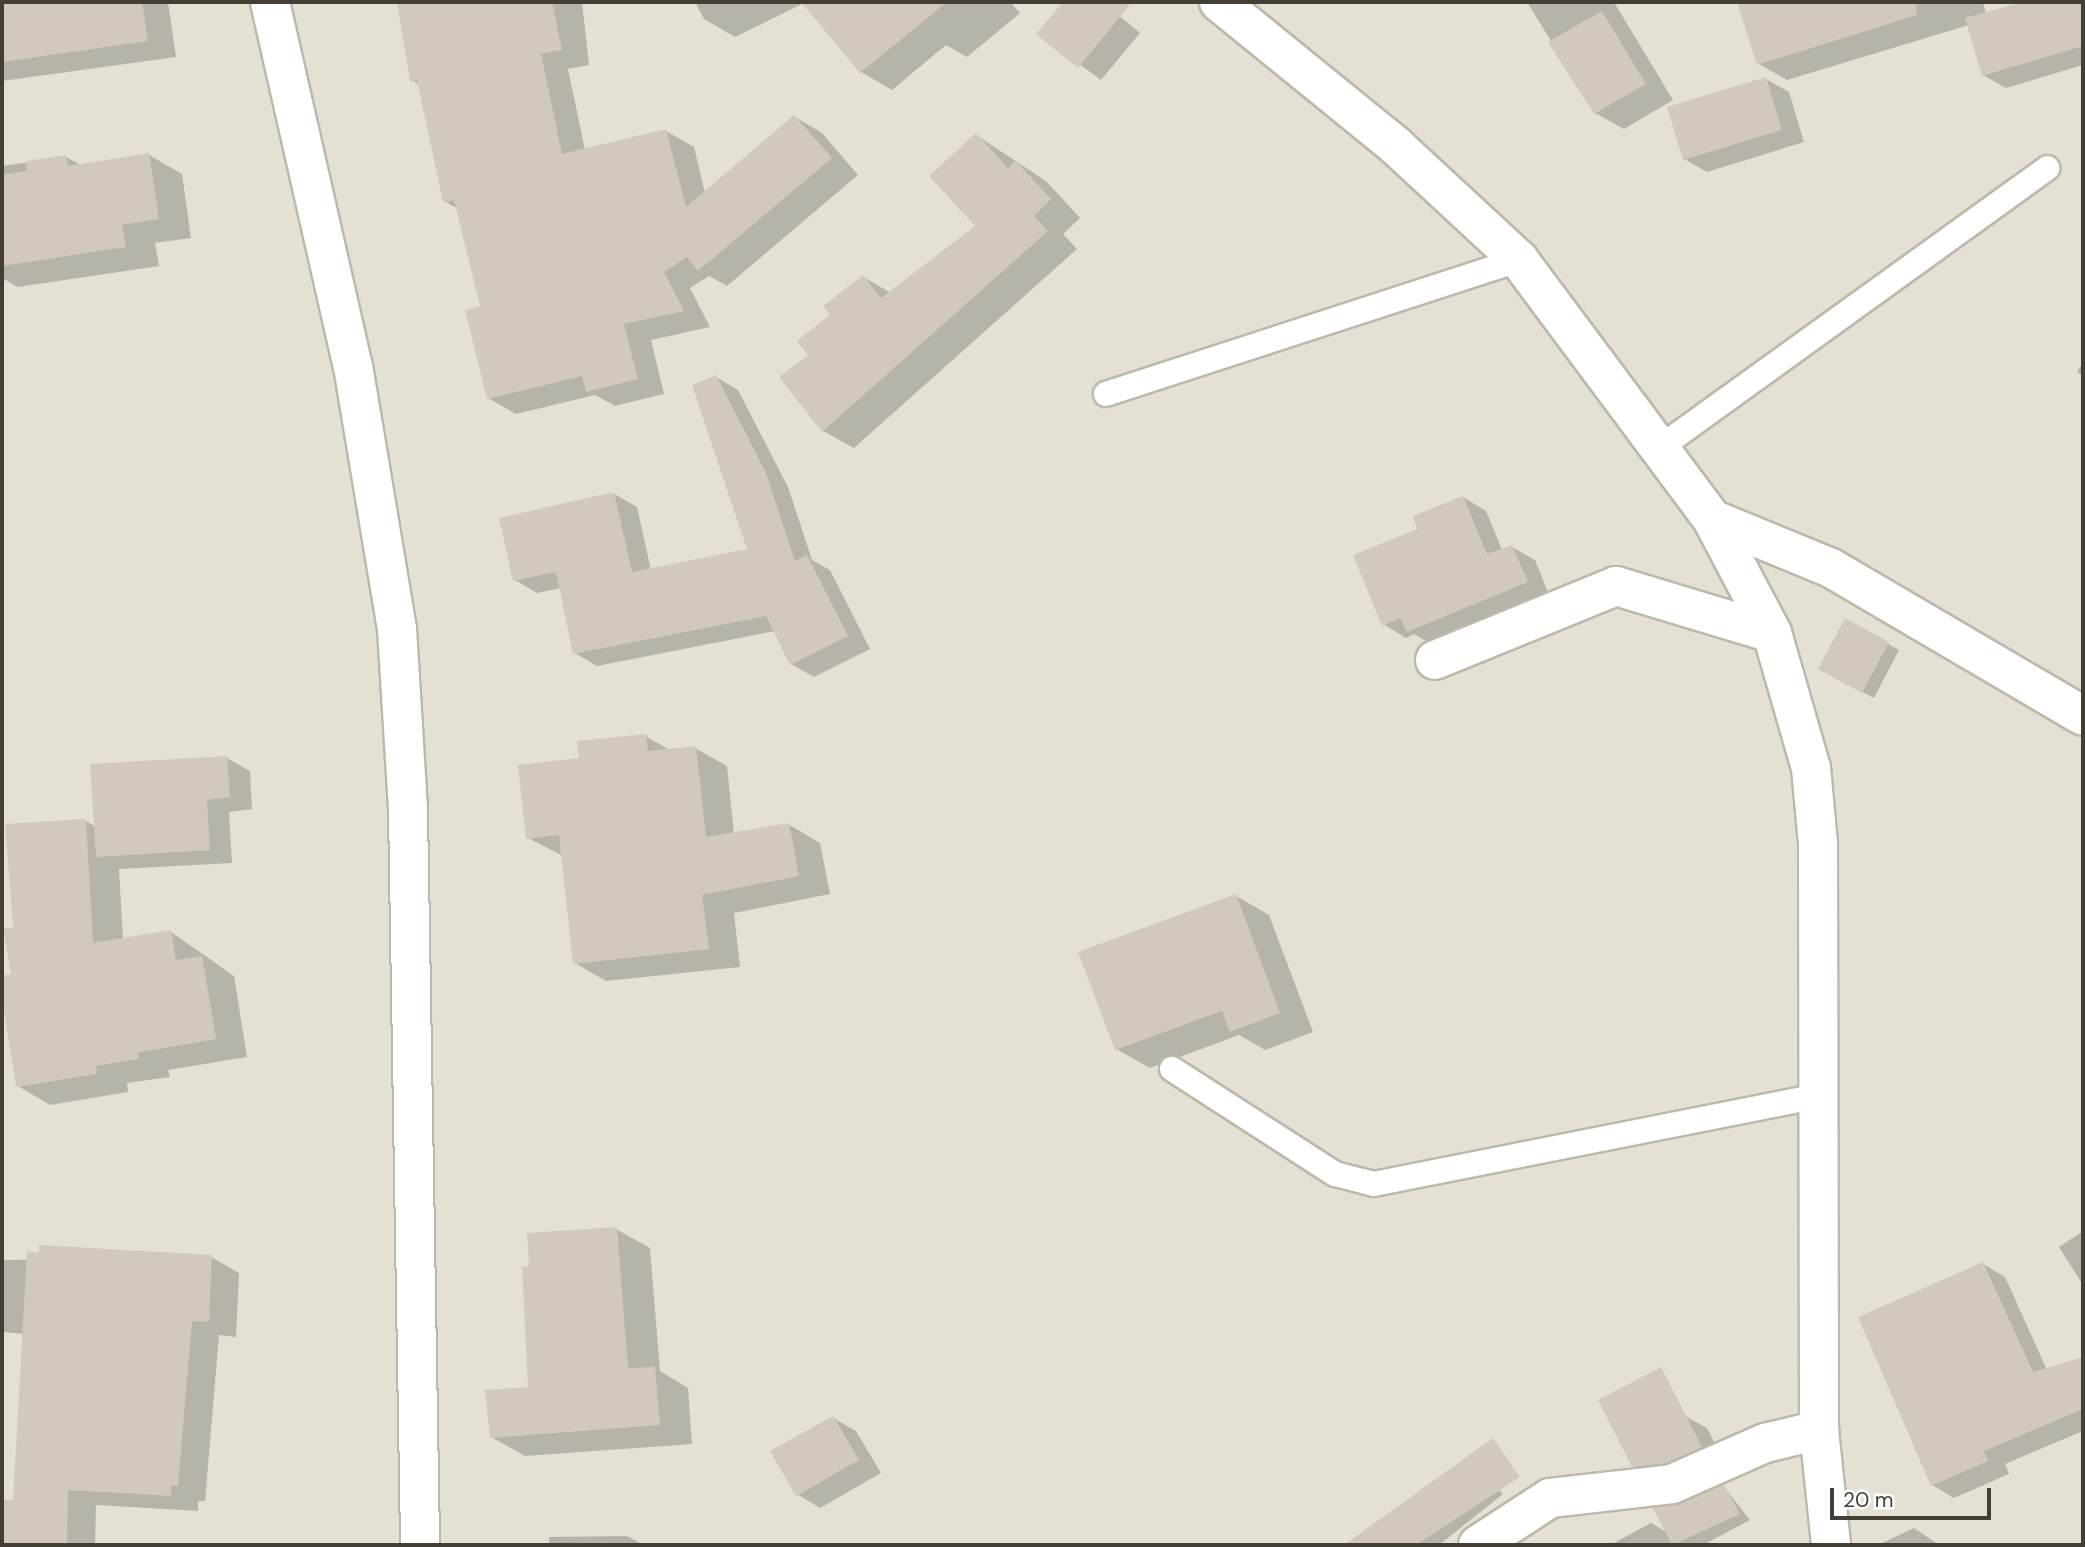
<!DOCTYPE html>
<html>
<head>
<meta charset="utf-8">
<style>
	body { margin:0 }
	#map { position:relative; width:2085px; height:1547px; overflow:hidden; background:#f1eee5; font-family:"DM Sans",sans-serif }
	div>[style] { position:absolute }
	.residential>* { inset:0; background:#e4e0d4 }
	.shadow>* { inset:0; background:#0003 }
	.building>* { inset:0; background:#d1cabc }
	.roads { filter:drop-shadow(2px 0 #beb8ac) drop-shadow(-2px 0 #beb8ac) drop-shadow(0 2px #beb8ac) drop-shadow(0 -2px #beb8ac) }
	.service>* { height:24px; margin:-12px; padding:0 12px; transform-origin:12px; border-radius:12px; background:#fff }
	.minor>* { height:38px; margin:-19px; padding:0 19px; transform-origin:19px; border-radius:19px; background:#fff }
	span { translate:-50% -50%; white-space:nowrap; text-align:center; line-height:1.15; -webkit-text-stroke:5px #fff; paint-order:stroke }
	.frame { position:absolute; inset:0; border:4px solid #433e36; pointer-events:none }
	.scale { position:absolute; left:1830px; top:1488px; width:161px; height:32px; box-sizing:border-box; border:4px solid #433e36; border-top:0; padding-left:9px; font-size:21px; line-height:24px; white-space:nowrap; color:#433e36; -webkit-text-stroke:5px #fff; paint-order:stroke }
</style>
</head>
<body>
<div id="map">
	<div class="residential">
		<div style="clip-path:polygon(2px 2px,2083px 2px,2083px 1545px,2px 1545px)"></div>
	</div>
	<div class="shadow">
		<div style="clip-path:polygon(2px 2px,168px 2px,176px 57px,2px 81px)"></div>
		<div style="clip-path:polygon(399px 2px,582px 2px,589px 65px,568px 69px,585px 150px,666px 131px,694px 147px,705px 193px,795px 117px,822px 133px,858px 175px,727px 286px,709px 276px,690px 288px,710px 327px,651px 340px,664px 394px,615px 406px,595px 395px,516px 414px,488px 398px,482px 307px,458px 209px,444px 201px,420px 86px,412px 80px)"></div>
		<div style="clip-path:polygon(695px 2px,1010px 2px,1020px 13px,967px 57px,946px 45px,892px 90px,861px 72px,804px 3px,735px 37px,704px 19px)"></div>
		<div style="clip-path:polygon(1065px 2px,1103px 2px,1140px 33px,1101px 80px,1039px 34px)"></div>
		<div style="clip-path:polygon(1527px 2px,1614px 2px,1673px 100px,1624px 129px,1595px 113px)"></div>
		<div style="clip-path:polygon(1739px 2px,1983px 2px,1986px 14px,2029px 2px,2083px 2px,2083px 65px,2006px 88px,1983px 75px,1969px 25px,1787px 80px,1759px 64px)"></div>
		<div style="clip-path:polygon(1766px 79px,1789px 92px,1804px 142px,1707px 172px,1684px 159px)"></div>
		<div style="clip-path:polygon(976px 135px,1046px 181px,1080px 218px,1063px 234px,1077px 249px,854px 448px,823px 431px,782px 377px,810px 355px,863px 277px,891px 293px,977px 227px)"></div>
		<div style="clip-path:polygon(149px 155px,182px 174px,191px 238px,155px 243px,159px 266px,18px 287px,2px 278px,2px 166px,66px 157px,81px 165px)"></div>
		<div style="clip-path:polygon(2083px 362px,2083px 376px,2077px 372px)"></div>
		<div style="clip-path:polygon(716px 377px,738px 390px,788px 487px,812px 560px,830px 570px,870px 649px,814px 677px,791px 664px,775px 631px,597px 666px,575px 653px,561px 588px,537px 593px,515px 580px,614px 494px,637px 507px,651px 570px,750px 550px)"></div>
		<div style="clip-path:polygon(1463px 497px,1486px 511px,1502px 550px,1512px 547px,1535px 560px,1549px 595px,1431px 644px,1414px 634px,1406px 638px,1383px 624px,1420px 530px)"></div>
		<div style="clip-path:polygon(1846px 621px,1899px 650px,1874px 698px,1831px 675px)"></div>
		<div style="clip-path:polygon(645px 736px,670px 750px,695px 748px,727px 766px,734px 834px,788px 824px,820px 843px,830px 894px,734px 913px,740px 967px,606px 981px,575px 963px,563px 856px,528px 838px,580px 759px)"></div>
		<div style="clip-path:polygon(227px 758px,250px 771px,252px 809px,229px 812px,232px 863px,119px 869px,123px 940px,171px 932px,234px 976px,247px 1057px,168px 1070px,170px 1077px,127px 1083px,128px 1092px,50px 1105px,18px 1086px,2px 989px,2px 978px,13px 975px,14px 929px,86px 821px,96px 827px)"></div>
		<div style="clip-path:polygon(1236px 896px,1269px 915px,1313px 1032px,1265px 1050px,1239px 1035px,1150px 1068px,1116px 1049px)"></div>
		<div style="clip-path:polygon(616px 1229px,650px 1248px,660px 1371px,688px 1388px,692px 1444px,525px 1456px,491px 1437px,530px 1389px,531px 1267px)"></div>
		<div style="clip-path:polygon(2083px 1231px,2083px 1285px,2059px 1247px)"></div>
		<div style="clip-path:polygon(211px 1257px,239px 1273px,236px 1337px,219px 1335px,205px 1501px,198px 1501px,198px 1511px,96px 1505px,95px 1545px,2px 1545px,2px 1502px,15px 1502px,25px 1334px,2px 1332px,2px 1260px)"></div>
		<div style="clip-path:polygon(1983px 1264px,2005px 1277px,2047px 1370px,2083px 1359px,2083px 1431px,2005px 1464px,2009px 1474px,1954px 1498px,1932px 1485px)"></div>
		<div style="clip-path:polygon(1685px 1416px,1707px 1428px,1723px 1459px,1656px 1478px,1633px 1465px)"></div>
		<div style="clip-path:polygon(833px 1418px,856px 1431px,881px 1473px,820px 1508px,797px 1494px)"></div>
		<div style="clip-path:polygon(1467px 1459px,1503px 1494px,1439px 1545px,1353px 1545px)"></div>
		<div style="clip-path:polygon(1724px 1487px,1750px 1520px,1703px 1545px,1610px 1545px,1651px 1523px,1668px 1533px)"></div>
		<div style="clip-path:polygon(1914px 1528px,1939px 1545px,1878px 1545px)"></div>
		<div style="clip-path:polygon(627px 1536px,644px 1545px,549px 1545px,549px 1537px)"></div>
	</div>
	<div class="building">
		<div style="clip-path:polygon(2px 2px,142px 2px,148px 41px,2px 62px)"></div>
		<div style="clip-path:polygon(397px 2px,552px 2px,562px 50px,541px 54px,562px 154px,666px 129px,686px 207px,794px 115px,832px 158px,698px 271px,687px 257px,664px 272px,684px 311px,624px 324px,638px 379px,586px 392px,582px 376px,487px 399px,465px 310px,480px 306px,454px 200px,443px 202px,417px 80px,410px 82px)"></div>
		<div style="clip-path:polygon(801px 2px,947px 2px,860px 73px)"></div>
		<div style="clip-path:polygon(1063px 2px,1132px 2px,1078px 68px,1036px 34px)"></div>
		<div style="clip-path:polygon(1737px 2px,1915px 2px,1917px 15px,1757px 65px)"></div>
		<div style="clip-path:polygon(2023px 2px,2083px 2px,2083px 46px,1982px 76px,1965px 18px)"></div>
		<div style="clip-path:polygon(1602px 11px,1646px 84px,1594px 114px,1548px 42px)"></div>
		<div style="clip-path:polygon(1766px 77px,1782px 130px,1683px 160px,1667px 107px)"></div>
		<div style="clip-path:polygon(976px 133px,1008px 168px,1016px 161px,1051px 199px,1034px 216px,1048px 231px,822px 432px,779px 377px,808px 355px,797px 341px,830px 315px,823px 306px,863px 275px,881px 298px,975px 226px,929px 176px)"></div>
		<div style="clip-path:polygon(149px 153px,159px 219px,122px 225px,126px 247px,2px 266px,2px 175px,27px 171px,26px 161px,66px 155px,68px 166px)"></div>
		<div style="clip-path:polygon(716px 375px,766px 473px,795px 561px,807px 555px,848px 636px,790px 665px,766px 616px,573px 654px,556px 572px,513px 581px,499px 518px,614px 492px,632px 572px,747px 549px,692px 385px)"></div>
		<div style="clip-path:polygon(1463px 496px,1487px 554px,1512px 545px,1528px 582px,1407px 632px,1400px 618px,1382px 626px,1353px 555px,1417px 529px,1413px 516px)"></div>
		<div style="clip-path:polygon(1845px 618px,1889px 642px,1862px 693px,1818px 669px)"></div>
		<div style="clip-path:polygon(646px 734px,648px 751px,696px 746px,706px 837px,789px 823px,799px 876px,702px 895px,709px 949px,573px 964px,559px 835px,526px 839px,518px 765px,579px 758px,577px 741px)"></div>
		<div style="clip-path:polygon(227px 756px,230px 797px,207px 800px,210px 850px,96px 857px,90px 764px)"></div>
		<div style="clip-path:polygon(86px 819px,93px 943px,171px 930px,176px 960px,202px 956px,216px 1039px,137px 1053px,139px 1059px,96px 1066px,97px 1074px,16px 1087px,2px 999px,2px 976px,11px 974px,3px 929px,13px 928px,5px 824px)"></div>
		<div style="clip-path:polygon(1236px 894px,1280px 1013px,1230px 1032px,1222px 1011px,1115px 1050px,1078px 952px)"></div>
		<div style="clip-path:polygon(617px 1227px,628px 1368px,655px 1367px,660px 1425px,490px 1438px,485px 1390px,528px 1387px,522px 1267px,529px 1266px,527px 1233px)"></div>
		<div style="clip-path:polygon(39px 1245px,212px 1255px,209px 1322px,192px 1321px,178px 1486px,171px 1486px,171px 1496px,68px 1490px,67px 1545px,2px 1545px,2px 1500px,13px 1500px,27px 1251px,39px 1253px)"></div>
		<div style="clip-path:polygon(1983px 1262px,2033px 1372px,2083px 1357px,2083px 1409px,1984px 1451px,1988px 1461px,1931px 1486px,1858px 1317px)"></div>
		<div style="clip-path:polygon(1661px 1367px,1702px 1447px,1666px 1463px,1632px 1467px,1598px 1400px)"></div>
		<div style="clip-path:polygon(833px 1416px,859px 1460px,796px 1496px,770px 1451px)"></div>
		<div style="clip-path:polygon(1493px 1438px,1520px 1477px,1416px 1545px,1344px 1545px)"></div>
		<div style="clip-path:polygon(1724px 1485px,1740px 1514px,1672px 1545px,1653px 1508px)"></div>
	</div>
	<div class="roads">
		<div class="service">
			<div style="left:1106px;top:394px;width:434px;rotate:-18deg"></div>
			<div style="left:1662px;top:446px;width:475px;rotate:-35.8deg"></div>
			<div style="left:1172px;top:1069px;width:194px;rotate:32.8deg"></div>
			<div style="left:1335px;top:1174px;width:40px;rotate:14.4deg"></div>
			<div style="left:1374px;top:1184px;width:452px;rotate:-11.2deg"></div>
		</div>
		<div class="minor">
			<div style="left:270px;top:2px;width:373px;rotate:77.2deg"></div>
			<div style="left:353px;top:366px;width:267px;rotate:80.5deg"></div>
			<div style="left:397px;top:629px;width:181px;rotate:86.5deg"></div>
			<div style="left:408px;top:810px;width:735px;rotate:89.06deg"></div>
			<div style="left:1219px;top:2px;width:228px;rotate:39.1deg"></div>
			<div style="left:1396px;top:146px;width:168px;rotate:42.8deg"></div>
			<div style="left:1519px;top:260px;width:323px;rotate:53.3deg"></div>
			<div style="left:1712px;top:519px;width:129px;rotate:62.2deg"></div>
			<div style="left:1772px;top:633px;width:141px;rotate:73.9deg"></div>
			<div style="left:1811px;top:768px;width:76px;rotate:84.7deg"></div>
			<div style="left:1818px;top:844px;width:586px;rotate:89.9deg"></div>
			<div style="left:1819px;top:1430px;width:116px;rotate:84deg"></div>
			<div style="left:1712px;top:519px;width:129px;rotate:22.4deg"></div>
			<div style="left:1831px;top:568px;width:292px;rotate:30.4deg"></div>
			<div style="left:1435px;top:660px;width:196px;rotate:-22.2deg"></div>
			<div style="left:1616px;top:586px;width:163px;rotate:16.8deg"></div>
			<div style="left:1478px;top:1545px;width:86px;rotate:-33.1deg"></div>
			<div style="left:1550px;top:1498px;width:123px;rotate:-6.5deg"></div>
			<div style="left:1672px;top:1484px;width:102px;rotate:-23.8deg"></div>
			<div style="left:1765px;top:1443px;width:56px;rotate:-13.5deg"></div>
		</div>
	</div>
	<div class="frame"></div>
	<div class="scale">20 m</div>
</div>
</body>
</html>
